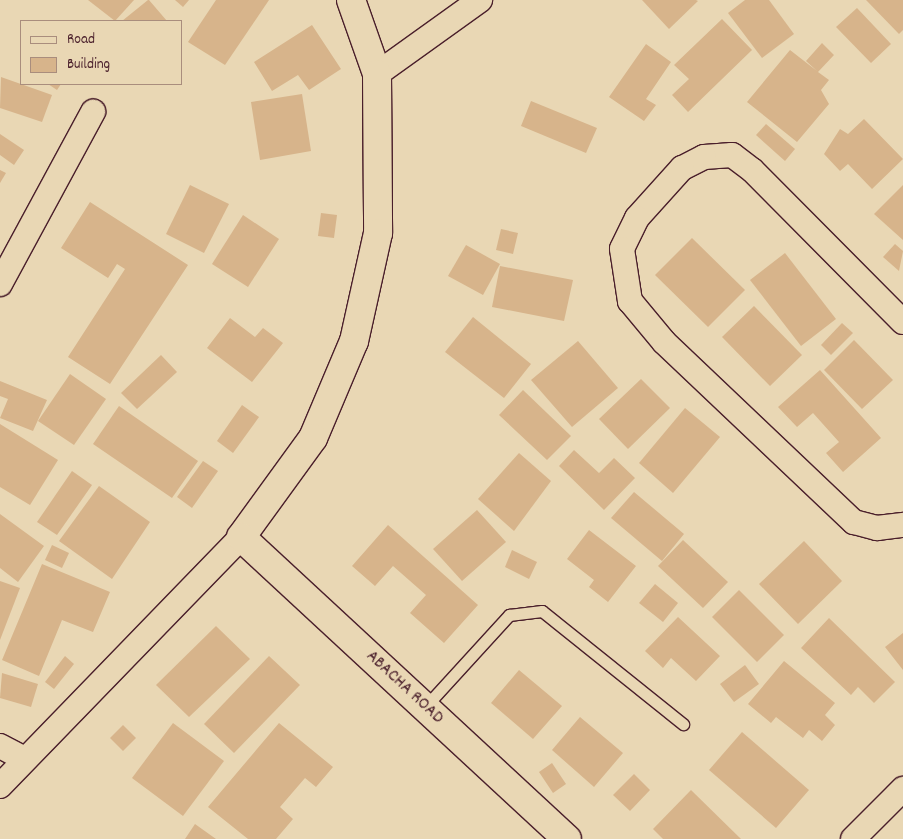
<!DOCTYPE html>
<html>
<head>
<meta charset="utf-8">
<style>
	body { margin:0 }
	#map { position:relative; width:903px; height:839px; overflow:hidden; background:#e9d7b4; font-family:Dekko,sans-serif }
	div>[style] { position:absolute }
	.building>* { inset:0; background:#d7b48b }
	.roads { filter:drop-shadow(1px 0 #4a1f2b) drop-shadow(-1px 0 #4a1f2b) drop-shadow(0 1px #4a1f2b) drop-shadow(0 -1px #4a1f2b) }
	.service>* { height:11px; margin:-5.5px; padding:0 5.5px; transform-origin:5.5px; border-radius:5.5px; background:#e9d7b4 }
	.minor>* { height:24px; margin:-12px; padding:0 12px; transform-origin:12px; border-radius:12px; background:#e9d7b4 }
	.tertiary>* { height:28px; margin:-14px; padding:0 14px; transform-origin:14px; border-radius:14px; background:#e9d7b4 }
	span { translate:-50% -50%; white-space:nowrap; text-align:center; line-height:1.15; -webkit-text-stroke:5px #e9d7b4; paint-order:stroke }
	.street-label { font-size:18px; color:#4a1f2b }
	.legend { position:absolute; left:20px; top:20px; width:162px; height:65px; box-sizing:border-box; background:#e9d7b4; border:1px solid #a98d7d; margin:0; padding:6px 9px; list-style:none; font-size:15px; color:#4a1f2b }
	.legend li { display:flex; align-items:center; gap:10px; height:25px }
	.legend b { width:25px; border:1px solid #a98d7d }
</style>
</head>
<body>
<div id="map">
	<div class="building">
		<div style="clip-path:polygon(88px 0,134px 0,115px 21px)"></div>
		<div style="clip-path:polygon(149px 0,167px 21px,122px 21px,148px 0)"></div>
		<div style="clip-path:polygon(175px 0,189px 0,183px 7px)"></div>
		<div style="clip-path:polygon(216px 0,269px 0,225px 65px,188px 42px)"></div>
		<div style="clip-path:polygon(642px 0,696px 0,698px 1px,669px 29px)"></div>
		<div style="clip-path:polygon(745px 0,769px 0,794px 34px,762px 58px,728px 13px)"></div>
		<div style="clip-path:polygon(866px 0,903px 0,903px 30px,899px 34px)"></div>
		<div style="clip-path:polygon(857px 8px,891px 44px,871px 63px,836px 27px)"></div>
		<div style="clip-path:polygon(722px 19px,752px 50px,688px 112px,672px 95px,689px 79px,674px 65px)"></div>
		<div style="clip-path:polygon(312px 25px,341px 69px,309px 90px,298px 75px,272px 91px,254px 62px)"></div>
		<div style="clip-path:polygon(822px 43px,834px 55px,818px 72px,829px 80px,821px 90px,829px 104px,797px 142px,747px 102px,790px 50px,817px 71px,806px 61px)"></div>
		<div style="clip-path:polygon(646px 44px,671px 62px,646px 99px,656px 105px,644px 121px,609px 97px)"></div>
		<div style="clip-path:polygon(1px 77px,52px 95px,42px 122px,0 108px)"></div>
		<div style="clip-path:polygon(48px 84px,61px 84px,57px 90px)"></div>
		<div style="clip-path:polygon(302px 94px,311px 151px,260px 160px,251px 102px)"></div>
		<div style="clip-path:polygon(531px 101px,597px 128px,586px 153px,521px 126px)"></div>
		<div style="clip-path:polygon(864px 119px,903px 159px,872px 189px,848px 164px,840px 171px,824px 154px,840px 129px,848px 134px)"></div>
		<div style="clip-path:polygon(766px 124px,795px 149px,785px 161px,756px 135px)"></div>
		<div style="clip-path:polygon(0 134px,24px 150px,14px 165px,0 155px)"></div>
		<div style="clip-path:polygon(0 170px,6px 173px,0 183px)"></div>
		<div style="clip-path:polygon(190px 185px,229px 204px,204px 253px,166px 234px)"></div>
		<div style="clip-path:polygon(903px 185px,903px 240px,874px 214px)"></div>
		<div style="clip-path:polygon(90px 202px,188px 265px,110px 384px,68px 357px,125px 269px,117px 264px,108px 278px,61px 248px)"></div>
		<div style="clip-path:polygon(321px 213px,337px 215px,334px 238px,318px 236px)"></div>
		<div style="clip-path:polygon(243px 215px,279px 239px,248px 287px,212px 264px)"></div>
		<div style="clip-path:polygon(501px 229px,518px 233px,513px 254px,496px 250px)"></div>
		<div style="clip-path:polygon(692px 238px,745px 290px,708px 327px,655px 275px)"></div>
		<div style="clip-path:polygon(895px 244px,903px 251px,899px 271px,883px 257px)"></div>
		<div style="clip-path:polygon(466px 245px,500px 264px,483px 295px,448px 276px)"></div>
		<div style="clip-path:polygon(785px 253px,836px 319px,801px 346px,750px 280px)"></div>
		<div style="clip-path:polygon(500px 266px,573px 280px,564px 321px,492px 307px)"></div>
		<div style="clip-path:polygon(754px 306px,802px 355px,770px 386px,722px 337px)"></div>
		<div style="clip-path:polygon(473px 317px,531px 364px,504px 398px,445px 352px)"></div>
		<div style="clip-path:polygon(230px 318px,255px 337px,263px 328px,283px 343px,252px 382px,207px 348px)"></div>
		<div style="clip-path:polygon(842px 323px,853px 333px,831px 355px,821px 345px)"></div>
		<div style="clip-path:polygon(854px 340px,893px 380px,862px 409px,824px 370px)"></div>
		<div style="clip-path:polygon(578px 341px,618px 388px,572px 427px,531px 380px)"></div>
		<div style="clip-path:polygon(161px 355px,177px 372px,137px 409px,121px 393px)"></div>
		<div style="clip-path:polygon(820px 370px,881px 438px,843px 472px,826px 453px,839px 442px,813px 413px,797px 427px,778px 407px)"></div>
		<div style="clip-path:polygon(70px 374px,106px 399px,74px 445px,38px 421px)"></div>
		<div style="clip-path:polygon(641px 379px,670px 408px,628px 449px,599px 419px)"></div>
		<div style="clip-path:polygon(0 381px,47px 400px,33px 431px,0 418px,8px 399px,0 396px)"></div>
		<div style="clip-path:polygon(523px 390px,571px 436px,547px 460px,499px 415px)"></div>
		<div style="clip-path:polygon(242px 405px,259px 417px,233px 453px,217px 441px)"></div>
		<div style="clip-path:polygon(119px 406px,198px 461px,172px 498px,93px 444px)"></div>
		<div style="clip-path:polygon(685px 408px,720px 437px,673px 493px,639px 463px)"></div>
		<div style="clip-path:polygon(0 424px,58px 460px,30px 505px,0 487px)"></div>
		<div style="clip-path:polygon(574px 450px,599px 473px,614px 458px,635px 478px,604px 510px,559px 466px)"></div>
		<div style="clip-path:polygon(519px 453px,551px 481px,514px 531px,478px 499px)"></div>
		<div style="clip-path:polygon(203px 461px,218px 471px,192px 508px,177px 497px)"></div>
		<div style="clip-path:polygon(72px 471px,92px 485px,57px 535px,37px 522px)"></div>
		<div style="clip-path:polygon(99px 486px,150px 522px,112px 579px,59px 541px)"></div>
		<div style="clip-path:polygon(634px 492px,684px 534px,662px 561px,611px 518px)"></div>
		<div style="clip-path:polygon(477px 510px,506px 542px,462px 581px,433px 549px)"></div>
		<div style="clip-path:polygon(0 514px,44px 546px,18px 582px,0 568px)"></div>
		<div style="clip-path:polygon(388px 525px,478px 605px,444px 643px,410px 613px,426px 595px,393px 566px,375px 586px,352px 566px)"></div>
		<div style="clip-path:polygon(589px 530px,636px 566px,608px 602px,589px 587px,594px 580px,567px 559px)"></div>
		<div style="clip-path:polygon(683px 540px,728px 582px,703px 608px,658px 566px)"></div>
		<div style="clip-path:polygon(804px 541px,842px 581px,798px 624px,759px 584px)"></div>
		<div style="clip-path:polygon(52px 545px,69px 553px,62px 568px,45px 560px)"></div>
		<div style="clip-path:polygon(512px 550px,537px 562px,529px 579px,505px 567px)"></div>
		<div style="clip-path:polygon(42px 564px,110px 592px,93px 632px,62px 620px,39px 676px,2px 660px)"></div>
		<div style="clip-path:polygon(0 581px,20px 588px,0 640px)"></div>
		<div style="clip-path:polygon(655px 584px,678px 603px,663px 622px,639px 603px)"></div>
		<div style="clip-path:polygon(739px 590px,784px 635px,757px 662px,712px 617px)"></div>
		<div style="clip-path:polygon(678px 617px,720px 656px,696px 681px,671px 658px,663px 668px,645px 651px)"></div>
		<div style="clip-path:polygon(829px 618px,895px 682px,874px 703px,858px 687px,851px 695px,801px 648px)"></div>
		<div style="clip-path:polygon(216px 626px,250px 659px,189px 717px,156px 685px)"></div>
		<div style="clip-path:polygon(903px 633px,903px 670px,885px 647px)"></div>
		<div style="clip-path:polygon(65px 656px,74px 664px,54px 689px,45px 682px)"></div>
		<div style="clip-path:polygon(269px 656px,300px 685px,234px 753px,204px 724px)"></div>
		<div style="clip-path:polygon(784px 661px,835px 703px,825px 715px,835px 725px,822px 741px,809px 730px,803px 738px,776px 717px,771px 723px,748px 704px)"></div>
		<div style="clip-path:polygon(745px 665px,759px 684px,734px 702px,720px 684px)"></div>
		<div style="clip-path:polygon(519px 670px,562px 706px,533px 739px,491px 703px)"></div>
		<div style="clip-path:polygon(2px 673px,38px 684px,31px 707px,0 698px)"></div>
		<div style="clip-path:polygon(580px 717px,623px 753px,594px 787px,552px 750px)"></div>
		<div style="clip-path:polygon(173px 723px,224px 761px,183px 816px,132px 778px)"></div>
		<div style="clip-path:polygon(279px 723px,333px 767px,316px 787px,305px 778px,280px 807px,293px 819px,276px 839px,248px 839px,208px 807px)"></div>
		<div style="clip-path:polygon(123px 725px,136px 738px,123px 751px,110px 738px)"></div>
		<div style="clip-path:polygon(742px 732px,809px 790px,776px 828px,709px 770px)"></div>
		<div style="clip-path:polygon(552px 763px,566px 784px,553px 793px,539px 772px)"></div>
		<div style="clip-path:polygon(634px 774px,650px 790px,630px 811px,613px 795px)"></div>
		<div style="clip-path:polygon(691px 790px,741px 839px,663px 839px,653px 829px)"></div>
		<div style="clip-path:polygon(195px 824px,216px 839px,185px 839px)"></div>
	</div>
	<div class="roads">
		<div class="service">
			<div style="left:425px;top:707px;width:125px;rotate:-47.6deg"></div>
			<div style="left:509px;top:615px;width:33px;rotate:-7deg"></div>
			<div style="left:542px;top:611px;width:181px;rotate:38.7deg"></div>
		</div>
		<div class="minor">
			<div style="left:377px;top:74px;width:127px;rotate:-35.7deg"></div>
			<div style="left:0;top:284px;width:196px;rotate:-61.6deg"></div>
			<div style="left:903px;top:322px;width:214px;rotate:-134.8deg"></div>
			<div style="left:752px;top:170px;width:25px;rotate:-143deg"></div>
			<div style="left:732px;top:155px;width:28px;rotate:176deg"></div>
			<div style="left:704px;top:157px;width:25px;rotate:153deg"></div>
			<div style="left:682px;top:168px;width:67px;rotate:132deg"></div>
			<div style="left:637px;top:218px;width:34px;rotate:116deg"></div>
			<div style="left:622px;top:249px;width:53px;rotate:81.3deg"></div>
			<div style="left:630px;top:301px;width:53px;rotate:50.3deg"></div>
			<div style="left:664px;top:342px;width:262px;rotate:43.5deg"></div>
			<div style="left:854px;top:522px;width:24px;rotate:15deg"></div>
			<div style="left:877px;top:528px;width:26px;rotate:-7deg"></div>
			<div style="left:0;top:746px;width:26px;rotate:28deg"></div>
			<div style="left:0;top:786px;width:347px;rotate:-45.9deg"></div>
			<div style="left:853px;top:839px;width:71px;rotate:-45deg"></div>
		</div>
		<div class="tertiary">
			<div style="left:351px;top:0;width:78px;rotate:70.6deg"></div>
			<div style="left:377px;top:74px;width:159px;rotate:89.6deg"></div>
			<div style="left:378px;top:233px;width:111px;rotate:102.5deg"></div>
			<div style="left:354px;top:341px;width:105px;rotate:112.9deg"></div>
			<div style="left:313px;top:438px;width:122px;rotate:126deg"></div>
			<div style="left:241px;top:537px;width:444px;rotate:42.8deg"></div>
		</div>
	</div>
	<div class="street-label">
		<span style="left:404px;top:688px;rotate:43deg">ABACHA ROAD</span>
	</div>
	<ul class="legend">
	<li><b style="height:6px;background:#e9d7b4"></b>Road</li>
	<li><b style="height:14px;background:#d7b48b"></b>Building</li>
	</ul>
</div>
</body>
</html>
